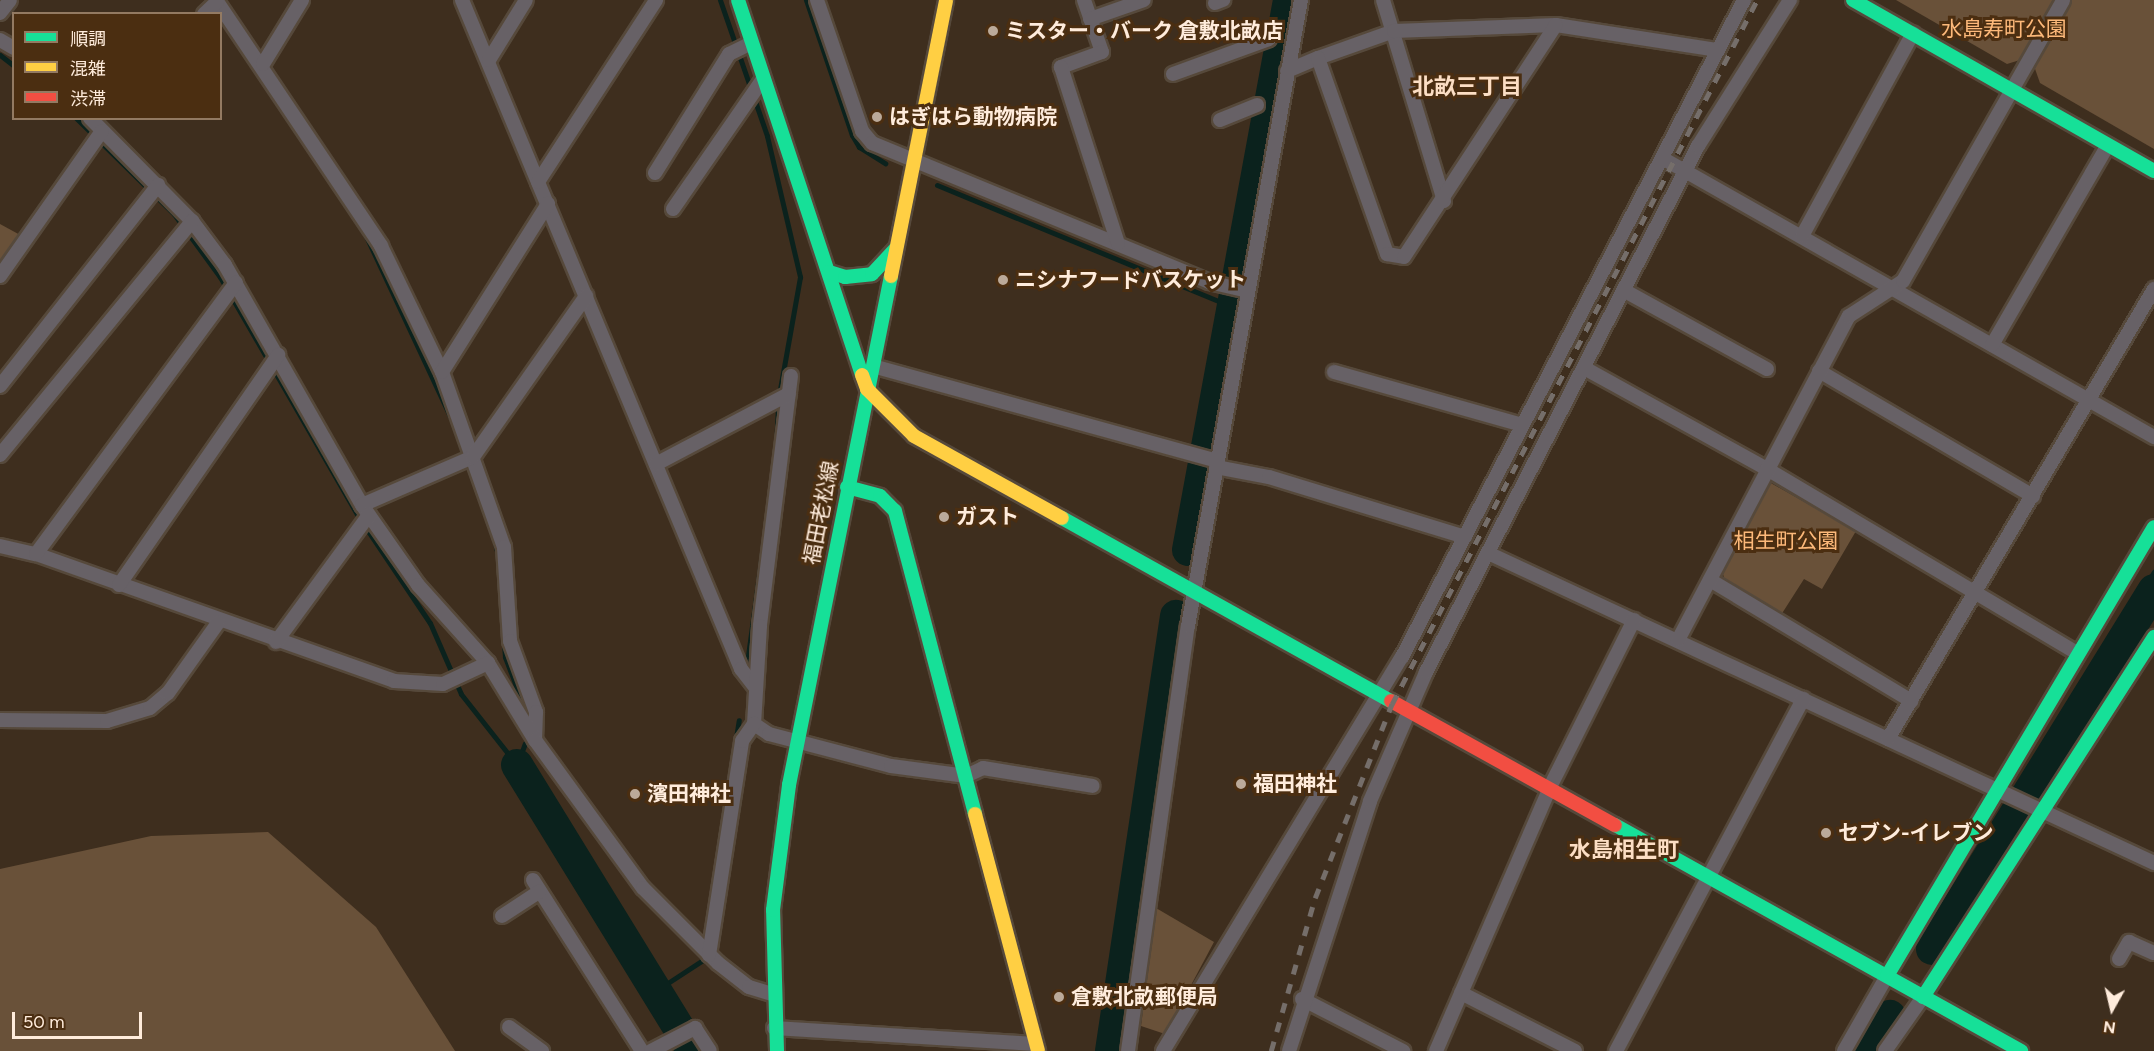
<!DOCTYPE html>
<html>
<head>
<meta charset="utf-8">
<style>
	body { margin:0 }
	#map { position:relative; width:2154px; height:1051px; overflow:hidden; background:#3e2e1e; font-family:Figtree,"Noto Sans JP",sans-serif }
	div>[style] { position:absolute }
	.green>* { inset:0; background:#695139 }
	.stream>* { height:5px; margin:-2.5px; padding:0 2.5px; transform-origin:2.5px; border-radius:2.5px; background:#0b221d }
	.river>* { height:32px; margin:-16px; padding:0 16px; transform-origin:16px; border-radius:16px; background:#0b221d }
	.roads { filter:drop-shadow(2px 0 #56493b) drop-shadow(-2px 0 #56493b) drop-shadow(0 2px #56493b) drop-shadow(0 -2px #56493b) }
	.street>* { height:14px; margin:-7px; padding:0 7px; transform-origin:7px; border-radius:7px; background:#676166 }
	.fast>* { height:14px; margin:-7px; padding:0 7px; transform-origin:7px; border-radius:7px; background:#16e098 }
	.slow>* { height:14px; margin:-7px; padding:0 7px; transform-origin:7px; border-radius:7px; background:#ffcf43 }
	.jam>* { height:14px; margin:-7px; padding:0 7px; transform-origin:7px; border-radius:7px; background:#f24e42 }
	.rail>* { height:4.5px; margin-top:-2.25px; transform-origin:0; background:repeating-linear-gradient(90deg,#756e6a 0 10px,transparent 0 20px) }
	.dots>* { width:16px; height:16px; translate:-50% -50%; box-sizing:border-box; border:3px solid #4b2e11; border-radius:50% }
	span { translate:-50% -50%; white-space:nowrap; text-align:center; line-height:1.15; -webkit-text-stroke:6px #4b2e11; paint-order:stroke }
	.park-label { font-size:21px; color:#fdb97a }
	.poi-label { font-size:21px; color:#ffecdc; font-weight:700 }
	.left { translate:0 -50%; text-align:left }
	.street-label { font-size:21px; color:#ffecdc }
	.neighbourhood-label { font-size:22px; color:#fcdec4; font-weight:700 }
	.legend { position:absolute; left:12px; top:12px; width:210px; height:108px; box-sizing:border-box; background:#4b2e11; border:2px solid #937a62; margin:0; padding:8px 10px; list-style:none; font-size:18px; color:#ffecdc }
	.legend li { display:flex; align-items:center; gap:12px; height:30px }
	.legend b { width:30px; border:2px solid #937a62 }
	.north { position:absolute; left:2082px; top:979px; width:60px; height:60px; -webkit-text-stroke:4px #4b2e11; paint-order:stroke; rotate:188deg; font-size:16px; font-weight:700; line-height:24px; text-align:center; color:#ffecdc }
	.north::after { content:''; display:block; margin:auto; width:21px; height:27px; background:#ffecdc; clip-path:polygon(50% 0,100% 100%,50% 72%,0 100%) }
	.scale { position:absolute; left:12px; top:1012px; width:130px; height:27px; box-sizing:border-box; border:3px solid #ffecdc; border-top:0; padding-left:8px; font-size:18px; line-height:21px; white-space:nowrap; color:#ffecdc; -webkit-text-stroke:4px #4b2e11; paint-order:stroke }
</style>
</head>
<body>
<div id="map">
	<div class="green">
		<div style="clip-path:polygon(1896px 0,2053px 0,2020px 60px,2007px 64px)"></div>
		<div style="clip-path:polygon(2072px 0,2154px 0,2154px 149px,2040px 83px,2034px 66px)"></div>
		<div style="clip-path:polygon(0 224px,22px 236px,0 265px)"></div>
		<div style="clip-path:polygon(1769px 482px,1856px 531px,1822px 589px,1804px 579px,1781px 615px,1725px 582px,1723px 574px)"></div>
		<div style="clip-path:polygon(268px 832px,376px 927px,455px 1051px,0 1051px,0 869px,151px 836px)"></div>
		<div style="clip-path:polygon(1156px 908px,1214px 942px,1165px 1034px,1141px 1026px)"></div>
	</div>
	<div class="stream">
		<div style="left:720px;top:0;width:144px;rotate:70.9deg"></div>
		<div style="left:767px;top:136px;width:145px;rotate:76.8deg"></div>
		<div style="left:800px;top:277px;width:114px;rotate:100.1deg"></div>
		<div style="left:806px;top:0;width:143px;rotate:71.2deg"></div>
		<div style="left:852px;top:135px;width:14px;rotate:60deg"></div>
		<div style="left:859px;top:147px;width:31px;rotate:32deg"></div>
		<div style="left:0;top:55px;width:18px;rotate:38deg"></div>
		<div style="left:76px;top:118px;width:137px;rotate:44.4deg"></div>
		<div style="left:174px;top:214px;width:78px;rotate:53.9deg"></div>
		<div style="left:220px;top:277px;width:280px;rotate:60deg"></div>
		<div style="left:360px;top:519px;width:125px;rotate:56.1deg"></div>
		<div style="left:430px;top:623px;width:77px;rotate:66.4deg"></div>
		<div style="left:461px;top:694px;width:90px;rotate:51.7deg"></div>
		<div style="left:937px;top:185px;width:320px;rotate:22.4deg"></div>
		<div style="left:365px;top:234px;width:213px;rotate:65deg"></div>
		<div style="left:776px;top:447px;width:41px;rotate:-87.2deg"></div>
		<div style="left:493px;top:534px;width:27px;rotate:77deg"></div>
		<div style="left:501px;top:608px;width:49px;rotate:85.3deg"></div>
		<div style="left:505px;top:657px;width:53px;rotate:69.2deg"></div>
		<div style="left:747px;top:663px;width:173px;rotate:-82.3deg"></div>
		<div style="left:735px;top:744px;width:24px;rotate:-81deg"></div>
		<div style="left:517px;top:765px;width:23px;rotate:-70deg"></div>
		<div style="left:1922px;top:943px;width:438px;rotate:-58deg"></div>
		<div style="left:657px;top:990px;width:55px;rotate:-33.1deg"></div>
		<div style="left:1857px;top:1051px;width:46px;rotate:-58.4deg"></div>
	</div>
	<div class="river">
		<div style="left:1188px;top:550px;width:559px;rotate:-79.59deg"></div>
		<div style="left:517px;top:765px;width:336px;rotate:58.4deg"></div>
		<div style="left:1932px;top:949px;width:422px;rotate:-58.3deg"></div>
		<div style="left:1111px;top:1051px;width:440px;rotate:-81.5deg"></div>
		<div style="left:1869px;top:1051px;width:41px;rotate:-59deg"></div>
	</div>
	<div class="roads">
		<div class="street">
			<div style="left:216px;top:0;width:296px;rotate:56.1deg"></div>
			<div style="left:381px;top:246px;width:140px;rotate:64.2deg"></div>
			<div style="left:442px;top:372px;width:186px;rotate:70.5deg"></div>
			<div style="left:504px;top:547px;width:94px;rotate:86.3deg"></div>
			<div style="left:510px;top:641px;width:76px;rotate:69.9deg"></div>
			<div style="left:536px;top:712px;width:28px;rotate:92deg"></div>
			<div style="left:462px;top:0;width:725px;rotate:67.36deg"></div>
			<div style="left:741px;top:669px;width:23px;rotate:52deg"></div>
			<div style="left:817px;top:0;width:139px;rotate:71deg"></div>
			<div style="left:862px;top:131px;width:16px;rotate:50deg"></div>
			<div style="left:872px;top:143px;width:365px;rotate:22.4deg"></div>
			<div style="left:1209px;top:282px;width:40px;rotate:13deg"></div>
			<div style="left:1084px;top:0;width:55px;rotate:70.9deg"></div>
			<div style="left:1102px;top:52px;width:44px;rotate:159.9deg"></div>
			<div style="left:1061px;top:67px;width:185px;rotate:72.1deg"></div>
			<div style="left:1383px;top:0;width:210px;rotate:73.1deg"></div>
			<div style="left:1215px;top:3px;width:9px;rotate:-21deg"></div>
			<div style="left:0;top:13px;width:16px;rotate:-52deg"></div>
			<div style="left:204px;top:14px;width:18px;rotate:-43deg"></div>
			<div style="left:1090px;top:19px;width:57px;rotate:-19.4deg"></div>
			<div style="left:0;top:40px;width:16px;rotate:30deg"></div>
			<div style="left:1318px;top:58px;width:81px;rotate:-19.6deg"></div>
			<div style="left:1394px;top:31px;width:162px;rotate:-2.1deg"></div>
			<div style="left:1556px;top:25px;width:164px;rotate:8.8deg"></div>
			<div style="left:489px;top:60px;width:70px;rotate:-58.3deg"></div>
			<div style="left:263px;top:64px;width:75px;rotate:-58.6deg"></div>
			<div style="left:1287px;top:71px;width:34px;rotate:-23deg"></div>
			<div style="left:1318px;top:58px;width:208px;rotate:70.6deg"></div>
			<div style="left:1387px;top:254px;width:17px;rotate:10deg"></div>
			<div style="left:1404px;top:257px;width:277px;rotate:-56.8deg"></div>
			<div style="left:1173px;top:74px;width:102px;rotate:-20deg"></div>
			<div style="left:90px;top:118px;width:145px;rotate:45.3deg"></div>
			<div style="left:192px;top:221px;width:55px;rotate:53.1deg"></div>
			<div style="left:225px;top:265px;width:276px;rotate:60.3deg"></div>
			<div style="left:362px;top:505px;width:98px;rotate:55deg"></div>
			<div style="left:418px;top:585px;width:105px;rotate:48.1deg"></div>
			<div style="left:488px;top:663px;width:90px;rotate:58.6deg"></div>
			<div style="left:535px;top:740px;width:183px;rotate:53.9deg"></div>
			<div style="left:643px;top:888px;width:106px;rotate:45deg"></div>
			<div style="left:718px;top:963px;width:39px;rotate:38deg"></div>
			<div style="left:749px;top:987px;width:24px;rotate:17deg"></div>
			<div style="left:1220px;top:120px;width:40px;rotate:-22deg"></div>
			<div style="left:1662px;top:158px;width:566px;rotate:29.56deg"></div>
			<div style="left:655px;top:173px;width:140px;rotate:-58.1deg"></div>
			<div style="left:729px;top:54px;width:25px;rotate:-26deg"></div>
			<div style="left:538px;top:182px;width:217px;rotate:-57deg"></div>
			<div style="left:673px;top:209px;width:158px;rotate:-55.3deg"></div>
			<div style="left:1802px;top:236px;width:231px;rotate:-61.3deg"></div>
			<div style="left:0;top:276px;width:177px;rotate:-54.9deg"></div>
			<div style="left:1625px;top:291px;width:162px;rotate:28.8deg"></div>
			<div style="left:1992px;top:345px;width:231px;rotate:-59.9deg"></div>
			<div style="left:873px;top:366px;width:357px;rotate:15.4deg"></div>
			<div style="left:1586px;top:369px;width:207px;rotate:28.9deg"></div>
			<div style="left:1767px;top:469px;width:360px;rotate:30.7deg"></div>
			<div style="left:1819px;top:371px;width:248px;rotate:30.3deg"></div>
			<div style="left:442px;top:372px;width:199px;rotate:-57.8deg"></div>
			<div style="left:1334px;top:372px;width:195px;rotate:15.7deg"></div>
			<div style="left:791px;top:376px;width:252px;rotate:97.1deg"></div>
			<div style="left:760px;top:626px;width:98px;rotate:93.5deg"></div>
			<div style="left:754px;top:724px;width:18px;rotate:34deg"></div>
			<div style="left:769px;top:734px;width:126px;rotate:14.7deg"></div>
			<div style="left:891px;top:766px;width:76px;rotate:7.6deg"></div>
			<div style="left:966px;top:776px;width:19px;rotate:-25deg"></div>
			<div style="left:983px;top:768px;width:111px;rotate:9.3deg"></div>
			<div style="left:0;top:386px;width:256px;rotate:-51.8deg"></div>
			<div style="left:0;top:455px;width:303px;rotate:-50.6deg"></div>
			<div style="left:656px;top:464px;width:150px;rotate:-27.8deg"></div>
			<div style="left:1216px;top:467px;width:54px;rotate:10.7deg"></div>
			<div style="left:1269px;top:477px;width:205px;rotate:17deg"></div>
			<div style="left:362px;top:505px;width:121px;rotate:-23.4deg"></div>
			<div style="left:473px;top:457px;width:197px;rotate:-54.9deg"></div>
			<div style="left:0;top:546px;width:37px;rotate:13deg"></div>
			<div style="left:36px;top:554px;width:380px;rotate:19.5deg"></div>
			<div style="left:394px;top:681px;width:49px;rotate:3.5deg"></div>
			<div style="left:443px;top:684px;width:50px;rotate:-25deg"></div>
			<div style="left:1488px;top:553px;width:735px;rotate:24.96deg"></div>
			<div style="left:36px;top:554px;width:337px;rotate:-53.6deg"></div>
			<div style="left:1710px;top:580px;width:235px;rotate:31deg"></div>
			<div style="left:119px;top:585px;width:280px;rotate:-55.3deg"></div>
			<div style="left:1678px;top:640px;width:366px;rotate:-62.2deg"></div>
			<div style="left:1849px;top:316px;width:64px;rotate:-32.9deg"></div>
			<div style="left:1903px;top:281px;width:323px;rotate:-60.3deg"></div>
			<div style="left:276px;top:642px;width:157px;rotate:-53.8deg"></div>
			<div style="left:0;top:720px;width:107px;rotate:0.5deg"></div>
			<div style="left:107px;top:721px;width:45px;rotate:-16.8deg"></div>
			<div style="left:150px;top:708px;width:23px;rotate:-40deg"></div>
			<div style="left:168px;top:693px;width:86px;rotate:-54.5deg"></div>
			<div style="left:1888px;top:739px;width:523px;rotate:-59.41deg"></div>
			<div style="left:533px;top:880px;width:203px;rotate:57.5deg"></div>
			<div style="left:502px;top:916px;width:45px;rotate:-33.3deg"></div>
			<div style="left:709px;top:955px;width:217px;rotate:-81.2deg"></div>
			<div style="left:742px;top:741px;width:21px;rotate:-55deg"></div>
			<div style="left:2119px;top:959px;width:20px;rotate:-60deg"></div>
			<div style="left:2129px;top:942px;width:27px;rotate:24deg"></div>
			<div style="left:1461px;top:993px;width:128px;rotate:27deg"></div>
			<div style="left:1302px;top:999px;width:114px;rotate:27.2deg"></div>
			<div style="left:509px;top:1027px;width:41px;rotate:36deg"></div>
			<div style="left:774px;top:1028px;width:262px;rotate:3.5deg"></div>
			<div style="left:651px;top:1051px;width:50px;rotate:-27.6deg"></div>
			<div style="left:695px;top:1028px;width:27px;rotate:57deg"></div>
			<div style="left:1128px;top:1051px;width:429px;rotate:-82deg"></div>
			<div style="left:1188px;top:626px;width:636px;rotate:-79.77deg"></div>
			<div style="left:1163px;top:1051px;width:461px;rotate:-58.8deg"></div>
			<div style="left:1402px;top:657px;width:741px;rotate:-62.5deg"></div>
			<div style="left:1289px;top:1051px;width:263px;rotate:-72deg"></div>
			<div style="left:1370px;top:801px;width:141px;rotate:-66.5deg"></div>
			<div style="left:1426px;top:672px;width:592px;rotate:-62.66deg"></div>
			<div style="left:1698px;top:146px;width:173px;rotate:-57.8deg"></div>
			<div style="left:1436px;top:1051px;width:288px;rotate:-66.6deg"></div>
			<div style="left:1550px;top:787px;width:187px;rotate:-63.3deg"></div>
			<div style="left:1616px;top:1051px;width:399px;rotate:-62deg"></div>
			<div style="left:1844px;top:1051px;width:86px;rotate:-60.2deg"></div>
			<div style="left:1885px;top:1051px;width:66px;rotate:-54.9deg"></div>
		</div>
		<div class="fast">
			<div style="left:738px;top:0;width:395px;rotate:71.7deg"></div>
			<div style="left:1853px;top:0;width:346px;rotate:29.6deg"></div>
			<div style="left:829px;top:272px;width:17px;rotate:17deg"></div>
			<div style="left:845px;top:277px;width:27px;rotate:-6deg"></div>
			<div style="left:872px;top:274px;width:34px;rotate:-47deg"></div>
			<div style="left:847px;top:487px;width:34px;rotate:15deg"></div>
			<div style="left:880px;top:496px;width:21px;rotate:45deg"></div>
			<div style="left:895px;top:511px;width:313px;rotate:75.2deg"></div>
			<div style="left:1062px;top:518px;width:376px;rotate:29.1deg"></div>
			<div style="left:1615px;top:825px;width:465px;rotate:29.1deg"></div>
			<div style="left:1887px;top:976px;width:522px;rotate:-59.26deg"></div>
			<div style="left:1923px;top:997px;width:428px;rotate:-57.3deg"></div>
			<div style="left:777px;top:1051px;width:141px;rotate:-91.6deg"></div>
			<div style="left:773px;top:910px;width:126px;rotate:-82.7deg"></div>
			<div style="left:789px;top:785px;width:519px;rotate:-78.67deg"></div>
		</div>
		<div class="slow">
			<div style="left:891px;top:276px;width:281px;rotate:-78.7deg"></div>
			<div style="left:862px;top:375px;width:15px;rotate:70deg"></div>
			<div style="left:867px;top:389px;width:66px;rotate:45deg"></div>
			<div style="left:914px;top:436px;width:169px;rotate:29deg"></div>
			<div style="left:975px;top:814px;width:245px;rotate:75.1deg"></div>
		</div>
		<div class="jam">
			<div style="left:1391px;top:701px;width:256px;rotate:29deg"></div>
		</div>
	</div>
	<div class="rail">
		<div style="left:1271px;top:1051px;width:159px;rotate:-74deg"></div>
		<div style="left:1315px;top:898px;width:209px;rotate:-68.4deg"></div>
		<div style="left:1392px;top:704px;width:793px;rotate:-62.59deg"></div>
	</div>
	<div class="dots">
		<div style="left:993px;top:31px;background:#bbaa9a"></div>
		<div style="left:877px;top:117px;background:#bbaa9a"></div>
		<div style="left:1003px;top:280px;background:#bbaa9a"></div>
		<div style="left:944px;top:517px;background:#bbaa9a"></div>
		<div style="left:1241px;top:784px;background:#bbaa9a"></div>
		<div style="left:635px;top:794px;background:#bbaa9a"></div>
		<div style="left:1826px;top:833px;background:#bbaa9a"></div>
		<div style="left:1059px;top:997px;background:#bbaa9a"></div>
	</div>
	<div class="park-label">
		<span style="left:2004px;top:29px">水島寿町公園</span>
		<span style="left:1786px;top:541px">相生町公園</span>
	</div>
	<div class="poi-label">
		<span class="left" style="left:1005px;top:31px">ミスター・バーク 倉敷北畝店</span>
		<span class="left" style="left:889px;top:117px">はぎはら動物病院</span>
		<span class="left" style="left:1015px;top:280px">ニシナフードバスケット</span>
		<span class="left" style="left:956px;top:517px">ガスト</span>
		<span class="left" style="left:1253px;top:784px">福田神社</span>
		<span class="left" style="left:647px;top:794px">濱田神社</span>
		<span class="left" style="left:1838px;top:833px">セブン-イレブン</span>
		<span class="left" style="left:1071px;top:997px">倉敷北畝郵便局</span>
	</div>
	<div class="street-label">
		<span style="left:821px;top:513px;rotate:-79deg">福田老松線</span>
	</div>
	<div class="neighbourhood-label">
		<span style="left:1467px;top:87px">北畝三丁目</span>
		<span style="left:1624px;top:850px">水島相生町</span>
	</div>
	<ul class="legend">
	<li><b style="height:8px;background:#16e098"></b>順調</li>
	<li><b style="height:8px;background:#ffcf43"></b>混雑</li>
	<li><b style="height:8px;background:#f24e42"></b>渋滞</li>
	</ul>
	<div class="north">N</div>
	<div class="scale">50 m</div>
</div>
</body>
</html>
